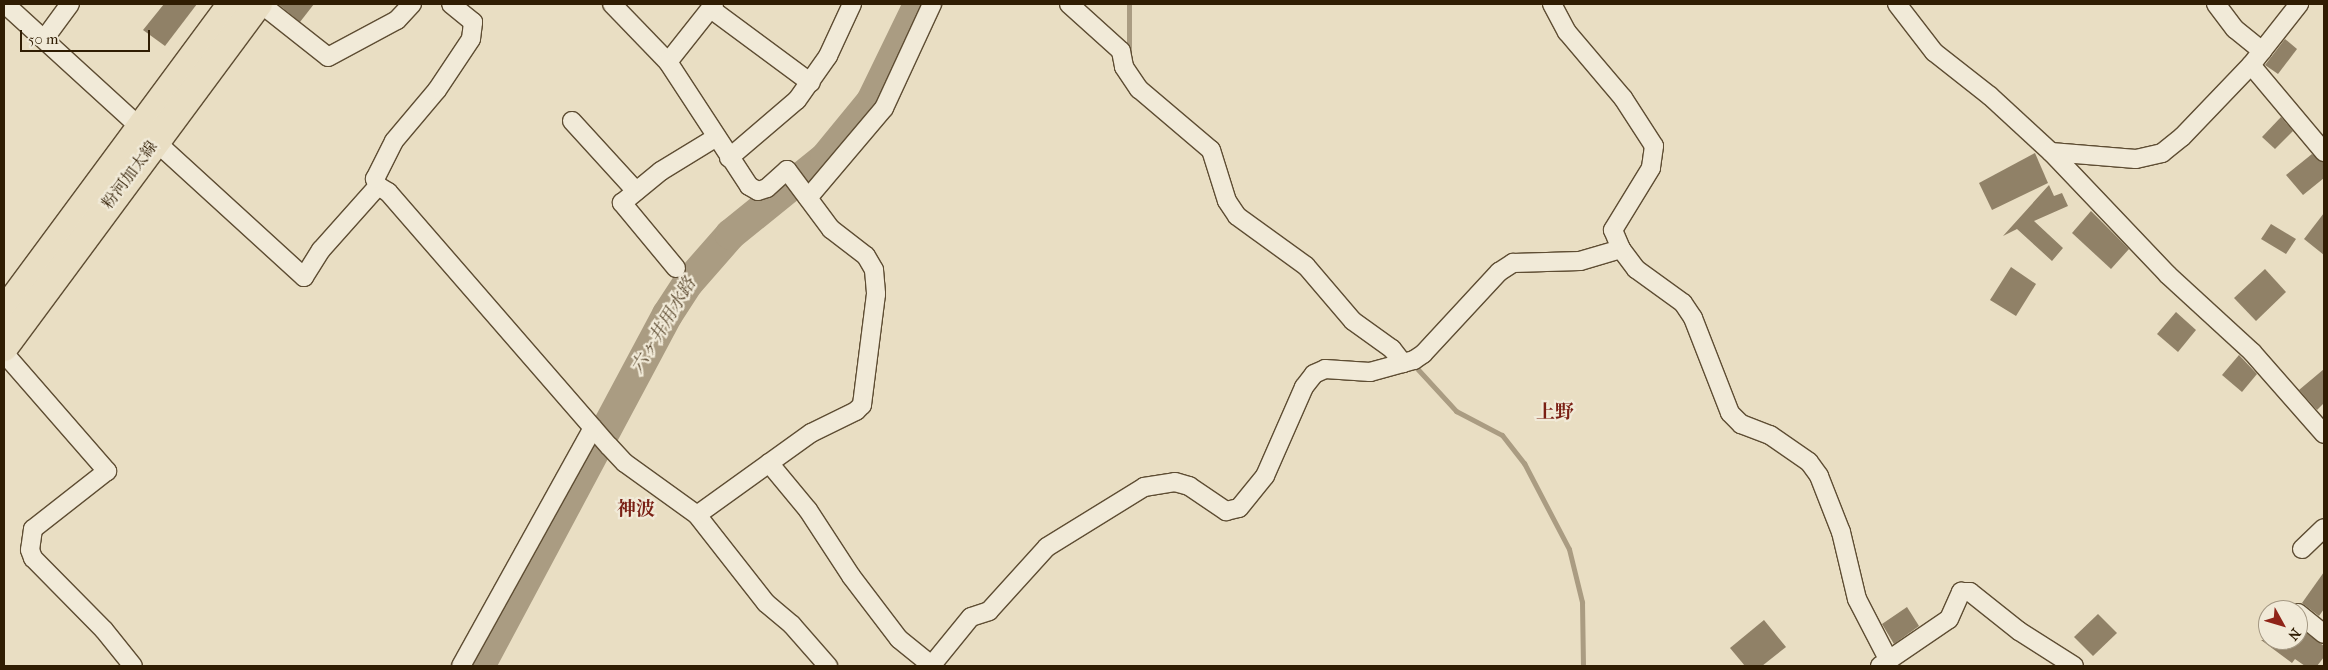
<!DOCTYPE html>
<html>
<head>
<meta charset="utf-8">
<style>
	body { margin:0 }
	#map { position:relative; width:2328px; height:670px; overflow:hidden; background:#e9dec3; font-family:"IM FELL French Canon","Noto Serif JP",serif }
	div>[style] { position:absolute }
	.stream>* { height:5px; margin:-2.5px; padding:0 2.5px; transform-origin:2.5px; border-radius:2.5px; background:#aa9c82 }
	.river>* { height:31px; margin:-15.5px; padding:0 15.5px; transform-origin:15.5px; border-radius:15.5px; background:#aa9c82 }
	.building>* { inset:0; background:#908167 }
	.roads { filter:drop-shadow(1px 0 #5e4d33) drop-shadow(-1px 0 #5e4d33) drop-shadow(0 1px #5e4d33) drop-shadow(0 -1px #5e4d33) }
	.minor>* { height:18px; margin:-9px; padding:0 9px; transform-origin:9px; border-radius:9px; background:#f1ead8 }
	.primary>* { height:28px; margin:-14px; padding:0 14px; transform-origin:14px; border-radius:14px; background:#e9dec3 }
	span { translate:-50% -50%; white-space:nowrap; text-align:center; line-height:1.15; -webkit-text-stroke:4.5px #f1ead8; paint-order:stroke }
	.street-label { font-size:16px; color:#301d03 }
	.water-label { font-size:18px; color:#5b492f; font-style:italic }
	.quarter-label { font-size:19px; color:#7a1f14; font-weight:700 }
	.frame { position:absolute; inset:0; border:5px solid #301d03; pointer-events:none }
	.north { position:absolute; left:2258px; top:600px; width:50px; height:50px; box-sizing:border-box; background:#f1ead8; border:1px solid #a49883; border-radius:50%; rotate:129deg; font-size:14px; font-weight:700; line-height:20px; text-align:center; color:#301d03 }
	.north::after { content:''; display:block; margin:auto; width:18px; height:22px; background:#8f2418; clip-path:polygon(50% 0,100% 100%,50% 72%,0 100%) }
	.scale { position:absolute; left:20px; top:30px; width:130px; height:22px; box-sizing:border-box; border:2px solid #301d03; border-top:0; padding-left:6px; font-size:15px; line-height:18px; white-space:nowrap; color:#301d03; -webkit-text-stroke:4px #f1ead8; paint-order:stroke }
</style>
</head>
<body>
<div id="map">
	<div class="stream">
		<div style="left:1129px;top:4px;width:49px;rotate:90deg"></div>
		<div style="left:1413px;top:364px;width:64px;rotate:47.5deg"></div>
		<div style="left:1456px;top:411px;width:52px;rotate:27.6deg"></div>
		<div style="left:1502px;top:435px;width:36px;rotate:52deg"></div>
		<div style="left:1524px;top:463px;width:97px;rotate:62.4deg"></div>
		<div style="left:1569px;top:549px;width:55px;rotate:76.2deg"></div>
		<div style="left:1582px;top:602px;width:64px;rotate:89.1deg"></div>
	</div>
	<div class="river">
		<div style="left:479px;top:666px;width:399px;rotate:-61.9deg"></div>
		<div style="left:667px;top:314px;width:38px;rotate:-57deg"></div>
		<div style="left:688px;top:282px;width:64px;rotate:-48.8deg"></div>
		<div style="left:730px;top:234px;width:122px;rotate:-39deg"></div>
		<div style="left:825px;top:157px;width:72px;rotate:-50.6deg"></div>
		<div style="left:871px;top:101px;width:108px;rotate:-64.1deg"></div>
	</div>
	<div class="building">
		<div style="clip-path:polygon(164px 4px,197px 4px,165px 46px,143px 30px)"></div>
		<div style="clip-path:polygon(278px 4px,314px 4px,300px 22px)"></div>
		<div style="clip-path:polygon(2285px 39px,2297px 49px,2278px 74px,2265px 65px)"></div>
		<div style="clip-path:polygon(2281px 117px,2293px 131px,2275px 149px,2262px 137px)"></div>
		<div style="clip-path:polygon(2035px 153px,2048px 183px,1992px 210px,1979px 183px)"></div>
		<div style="clip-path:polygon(2312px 154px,2324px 162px,2324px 178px,2303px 195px,2286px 175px)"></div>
		<div style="clip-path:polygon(2049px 185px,2054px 196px,2062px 193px,2068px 206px,2034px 221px,2063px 248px,2052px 261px,2017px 229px,2003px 236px)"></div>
		<div style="clip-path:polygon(2091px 211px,2129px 249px,2111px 269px,2072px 233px)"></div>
		<div style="clip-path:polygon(2324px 213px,2324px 255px,2304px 239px)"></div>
		<div style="clip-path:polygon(2271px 224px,2296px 239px,2286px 254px,2261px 239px)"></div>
		<div style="clip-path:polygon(2011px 267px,2036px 284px,2016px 316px,1990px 300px)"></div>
		<div style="clip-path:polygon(2265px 269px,2286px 292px,2256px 321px,2234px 298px)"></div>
		<div style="clip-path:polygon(2176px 312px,2196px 330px,2178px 352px,2157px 334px)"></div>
		<div style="clip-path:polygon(2239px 355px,2257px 374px,2242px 392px,2222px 375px)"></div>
		<div style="clip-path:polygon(2324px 369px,2324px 403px,2317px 410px,2299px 390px)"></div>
		<div style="clip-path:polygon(2324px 572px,2324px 609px,2319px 616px,2302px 603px)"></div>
		<div style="clip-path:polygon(1907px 607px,1919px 626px,1894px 644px,1882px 624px)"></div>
		<div style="clip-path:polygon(2098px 614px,2117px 633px,2093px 656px,2074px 637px)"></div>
		<div style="clip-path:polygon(1764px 620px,1786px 647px,1762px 666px,1745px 666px,1730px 648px)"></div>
		<div style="clip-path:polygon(2298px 627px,2324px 646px,2324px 657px,2317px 666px,2305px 666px,2295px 659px,2292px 663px,2261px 640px,2298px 640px)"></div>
	</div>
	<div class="roads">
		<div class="minor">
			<div style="left:5px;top:4px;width:405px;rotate:42.4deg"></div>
			<div style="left:304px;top:277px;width:32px;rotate:-58deg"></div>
			<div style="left:321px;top:250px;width:86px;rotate:-48.3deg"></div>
			<div style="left:378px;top:186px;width:12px;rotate:31deg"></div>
			<div style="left:388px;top:192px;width:337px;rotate:49deg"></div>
			<div style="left:609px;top:446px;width:23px;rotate:47deg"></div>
			<div style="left:625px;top:463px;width:89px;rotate:35.8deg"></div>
			<div style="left:697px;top:515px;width:112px;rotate:51.9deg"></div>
			<div style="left:766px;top:603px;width:34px;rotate:40deg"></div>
			<div style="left:792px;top:625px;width:55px;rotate:48.7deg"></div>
			<div style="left:261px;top:4px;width:85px;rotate:38.3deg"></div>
			<div style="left:328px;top:57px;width:78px;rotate:-28.2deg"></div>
			<div style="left:397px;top:20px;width:22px;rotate:-47deg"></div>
			<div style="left:612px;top:4px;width:81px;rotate:46deg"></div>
			<div style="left:668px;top:62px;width:148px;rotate:56.8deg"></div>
			<div style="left:749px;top:186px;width:10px;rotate:29deg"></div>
			<div style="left:758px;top:191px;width:9px;rotate:-18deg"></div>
			<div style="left:767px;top:188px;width:27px;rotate:-42deg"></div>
			<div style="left:787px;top:170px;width:74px;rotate:53.3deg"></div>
			<div style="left:831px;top:229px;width:44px;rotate:37.6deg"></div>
			<div style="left:866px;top:256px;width:16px;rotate:60deg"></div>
			<div style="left:874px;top:270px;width:24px;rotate:85deg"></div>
			<div style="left:876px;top:294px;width:112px;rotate:97.2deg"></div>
			<div style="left:862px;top:405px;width:8px;rotate:135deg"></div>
			<div style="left:856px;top:411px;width:50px;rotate:153.9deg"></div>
			<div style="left:811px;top:433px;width:140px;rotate:144.3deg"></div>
			<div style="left:1069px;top:4px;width:70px;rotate:42.1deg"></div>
			<div style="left:1121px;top:51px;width:16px;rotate:79deg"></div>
			<div style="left:1124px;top:67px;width:27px;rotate:56deg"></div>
			<div style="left:1139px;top:89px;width:94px;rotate:40.3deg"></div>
			<div style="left:1211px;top:150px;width:53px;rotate:72.6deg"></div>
			<div style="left:1227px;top:201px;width:18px;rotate:56deg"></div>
			<div style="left:1237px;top:216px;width:85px;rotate:35.9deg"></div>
			<div style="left:1306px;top:266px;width:72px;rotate:49.5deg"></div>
			<div style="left:1353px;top:321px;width:48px;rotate:35.7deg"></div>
			<div style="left:1392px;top:349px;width:18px;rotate:52deg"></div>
			<div style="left:1552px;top:4px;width:32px;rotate:62deg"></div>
			<div style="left:1567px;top:32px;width:87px;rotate:49.7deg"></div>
			<div style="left:1623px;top:98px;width:57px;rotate:57.1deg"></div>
			<div style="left:1654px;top:146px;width:22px;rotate:98deg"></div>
			<div style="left:1651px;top:168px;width:73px;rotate:121.5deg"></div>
			<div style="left:1613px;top:230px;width:21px;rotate:67deg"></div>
			<div style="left:1621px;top:249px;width:25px;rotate:53deg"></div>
			<div style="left:1636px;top:269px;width:58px;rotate:35.9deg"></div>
			<div style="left:1683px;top:303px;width:18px;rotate:56deg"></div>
			<div style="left:1693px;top:318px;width:102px;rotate:68.7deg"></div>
			<div style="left:1730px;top:413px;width:16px;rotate:45deg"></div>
			<div style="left:1741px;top:424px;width:31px;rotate:21deg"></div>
			<div style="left:1770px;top:435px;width:47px;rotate:34.7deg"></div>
			<div style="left:1809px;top:462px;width:17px;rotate:54deg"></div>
			<div style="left:1819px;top:476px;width:60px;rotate:68.6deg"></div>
			<div style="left:1841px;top:532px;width:69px;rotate:76.6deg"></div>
			<div style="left:1857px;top:599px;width:68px;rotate:62.7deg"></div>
			<div style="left:1897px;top:4px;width:61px;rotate:52.4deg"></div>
			<div style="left:1934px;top:52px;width:71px;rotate:38.2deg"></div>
			<div style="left:1990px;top:96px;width:83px;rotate:42.6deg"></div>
			<div style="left:2051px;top:152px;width:170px;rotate:46.4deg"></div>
			<div style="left:2168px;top:275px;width:114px;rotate:42.5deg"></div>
			<div style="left:2252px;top:352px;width:109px;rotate:48.7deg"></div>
			<div style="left:2216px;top:4px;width:31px;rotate:53deg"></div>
			<div style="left:2235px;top:29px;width:35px;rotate:39deg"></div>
			<div style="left:711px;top:9px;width:124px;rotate:36.5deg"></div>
			<div style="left:45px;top:38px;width:42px;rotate:-53.7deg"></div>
			<div style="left:668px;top:62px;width:74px;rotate:-51.6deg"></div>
			<div style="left:2251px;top:65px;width:114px;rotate:50deg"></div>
			<div style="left:572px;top:121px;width:95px;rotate:47.6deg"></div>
			<div style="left:2051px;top:152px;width:85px;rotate:4.7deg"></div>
			<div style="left:2136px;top:159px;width:27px;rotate:-13deg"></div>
			<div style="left:2162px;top:153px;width:26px;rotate:-39deg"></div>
			<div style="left:2182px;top:137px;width:100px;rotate:-46.2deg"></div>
			<div style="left:2251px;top:65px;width:78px;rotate:-51.8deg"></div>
			<div style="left:729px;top:158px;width:89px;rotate:-40.5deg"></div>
			<div style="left:797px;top:100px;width:54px;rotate:-54.8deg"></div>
			<div style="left:828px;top:56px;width:57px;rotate:-65.2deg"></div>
			<div style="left:378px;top:186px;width:8px;rotate:-113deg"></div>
			<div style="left:375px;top:179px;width:42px;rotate:-63.4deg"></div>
			<div style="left:394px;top:141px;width:67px;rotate:-49.9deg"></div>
			<div style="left:437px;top:90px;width:61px;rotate:-56.3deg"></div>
			<div style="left:471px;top:39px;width:17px;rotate:-83deg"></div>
			<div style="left:473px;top:22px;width:28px;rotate:-141deg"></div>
			<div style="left:808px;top:198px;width:118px;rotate:-49.8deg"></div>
			<div style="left:884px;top:108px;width:115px;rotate:-65.2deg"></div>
			<div style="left:676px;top:268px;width:85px;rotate:-129.7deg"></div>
			<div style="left:622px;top:203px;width:50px;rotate:-39.4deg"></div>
			<div style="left:661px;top:171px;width:63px;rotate:-31.4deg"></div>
			<div style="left:4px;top:353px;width:157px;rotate:48.9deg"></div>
			<div style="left:107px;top:471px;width:94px;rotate:141.9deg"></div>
			<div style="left:33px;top:529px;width:21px;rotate:98deg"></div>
			<div style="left:30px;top:550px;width:9px;rotate:69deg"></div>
			<div style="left:33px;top:558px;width:101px;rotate:45.4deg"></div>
			<div style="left:104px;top:630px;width:46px;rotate:51.1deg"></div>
			<div style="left:769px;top:463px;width:61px;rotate:50.3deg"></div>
			<div style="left:808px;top:510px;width:79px;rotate:56.9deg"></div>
			<div style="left:851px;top:576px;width:79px;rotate:52.7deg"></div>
			<div style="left:899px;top:639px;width:41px;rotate:39.1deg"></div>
			<div style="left:2302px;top:549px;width:30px;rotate:-44deg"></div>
			<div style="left:2298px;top:613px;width:33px;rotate:39deg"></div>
			<div style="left:461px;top:666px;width:272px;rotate:-61deg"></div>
			<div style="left:931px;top:666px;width:63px;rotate:-50.8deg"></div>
			<div style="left:971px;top:617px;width:19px;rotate:-18deg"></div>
			<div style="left:989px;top:611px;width:86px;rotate:-47.8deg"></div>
			<div style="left:1047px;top:547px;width:114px;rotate:-31.7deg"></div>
			<div style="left:1144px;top:487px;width:31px;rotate:-9deg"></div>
			<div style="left:1175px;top:482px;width:15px;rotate:16deg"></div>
			<div style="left:1189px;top:486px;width:45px;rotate:34deg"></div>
			<div style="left:1226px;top:511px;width:13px;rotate:-13deg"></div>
			<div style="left:1239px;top:508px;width:41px;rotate:-50.9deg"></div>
			<div style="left:1265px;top:476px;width:97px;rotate:-66.3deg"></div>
			<div style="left:1304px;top:387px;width:16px;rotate:-52deg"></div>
			<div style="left:1314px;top:374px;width:12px;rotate:-24deg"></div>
			<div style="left:1325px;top:369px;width:45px;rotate:3.8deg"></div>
			<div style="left:1370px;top:372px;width:46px;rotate:-15.3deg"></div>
			<div style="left:1414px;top:360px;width:11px;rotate:-34deg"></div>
			<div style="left:1423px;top:354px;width:112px;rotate:-47.2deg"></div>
			<div style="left:1499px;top:272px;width:17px;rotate:-33deg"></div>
			<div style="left:1513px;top:263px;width:67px;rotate:-1.7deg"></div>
			<div style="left:1580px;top:261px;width:43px;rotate:-16.3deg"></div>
			<div style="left:1880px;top:666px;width:83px;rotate:-34.3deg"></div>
			<div style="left:1949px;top:619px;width:30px;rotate:-66deg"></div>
			<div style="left:1961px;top:592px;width:9px"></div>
			<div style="left:1970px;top:592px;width:63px;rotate:38.5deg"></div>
			<div style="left:2019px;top:631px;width:65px;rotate:32.5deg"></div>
		</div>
		<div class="primary">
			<div style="left:4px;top:312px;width:383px;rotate:-53.5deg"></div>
			<div style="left:4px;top:347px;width:427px;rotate:-53.5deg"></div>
		</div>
	</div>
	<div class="street-label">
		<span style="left:130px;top:175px;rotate:-53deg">粉河加太線</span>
	</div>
	<div class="water-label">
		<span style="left:664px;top:326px;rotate:-59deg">六ヶ井用水路</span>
	</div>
	<div class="quarter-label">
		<span style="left:1555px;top:413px">上野</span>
		<span style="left:636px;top:510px">神波</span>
	</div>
	<div class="frame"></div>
	<div class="north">N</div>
	<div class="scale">50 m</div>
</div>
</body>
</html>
